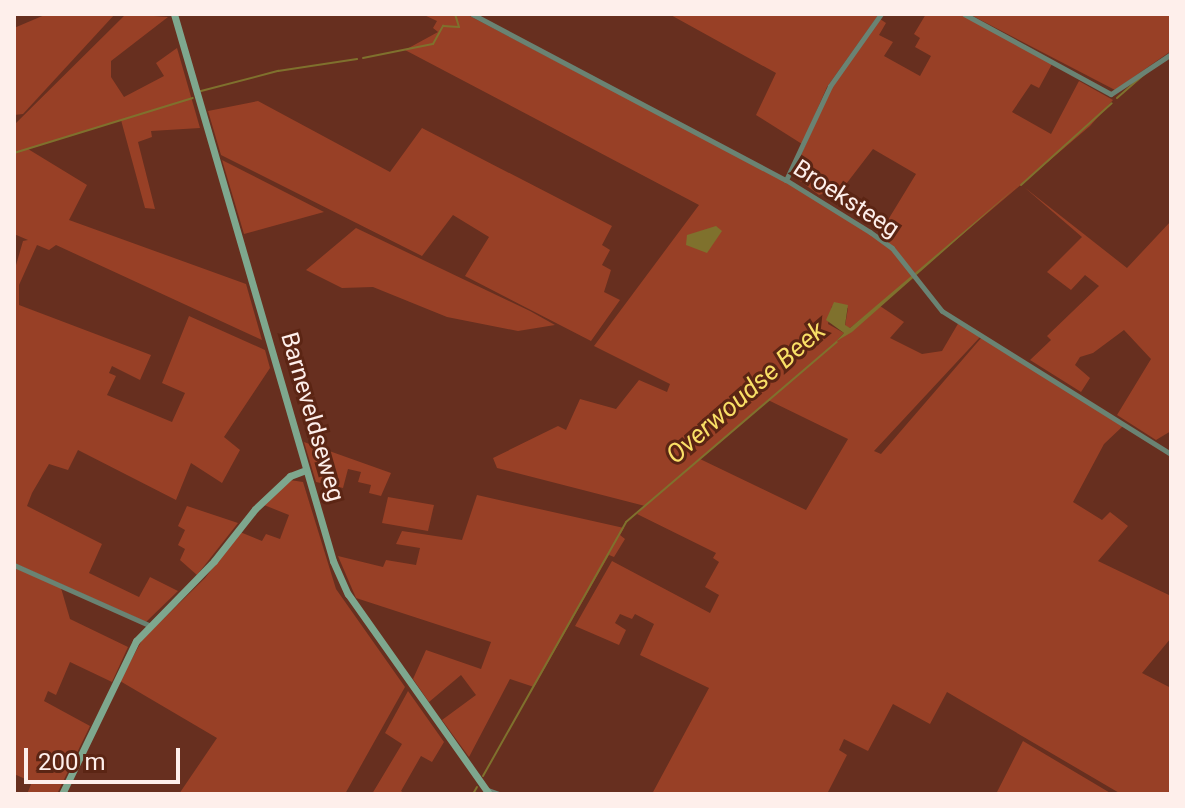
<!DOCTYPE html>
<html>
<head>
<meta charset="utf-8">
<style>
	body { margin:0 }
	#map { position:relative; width:1185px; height:808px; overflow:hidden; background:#672f1f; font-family:Roboto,sans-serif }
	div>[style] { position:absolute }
	.green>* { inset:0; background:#984026 }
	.water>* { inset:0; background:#7f712d }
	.stream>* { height:2px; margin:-1px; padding:0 1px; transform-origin:1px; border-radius:1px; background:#7f712d }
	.street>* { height:5px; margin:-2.5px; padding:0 2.5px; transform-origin:2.5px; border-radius:2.5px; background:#6a8373 }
	.secondary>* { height:7px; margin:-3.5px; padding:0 3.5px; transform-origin:3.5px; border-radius:3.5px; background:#7ea78e }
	span { translate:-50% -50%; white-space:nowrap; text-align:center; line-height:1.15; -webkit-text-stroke:6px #5b2514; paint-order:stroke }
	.street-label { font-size:24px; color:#feefeb }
	.water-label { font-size:26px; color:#f9df66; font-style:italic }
	.frame { position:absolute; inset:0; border:16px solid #feefeb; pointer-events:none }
	.scale { position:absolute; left:24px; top:748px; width:156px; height:36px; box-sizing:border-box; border:4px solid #feefeb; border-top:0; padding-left:10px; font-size:24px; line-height:28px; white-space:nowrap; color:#feefeb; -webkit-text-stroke:6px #5b2514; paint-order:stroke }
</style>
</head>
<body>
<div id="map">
	<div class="green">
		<div style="clip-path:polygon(47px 14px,115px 14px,23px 114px,14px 115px,14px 28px)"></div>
		<div style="clip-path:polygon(126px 14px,168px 17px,111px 61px,111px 77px,124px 97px,164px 76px,156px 63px,177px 48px,200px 128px,151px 131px,152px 137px,138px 142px,155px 209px,145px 208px,121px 120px,28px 149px,87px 185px,69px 220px,246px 284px,262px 340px,56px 245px,49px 250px,37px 245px,19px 285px,19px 305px,151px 355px,140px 380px,112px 366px,109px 373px,116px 376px,107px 395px,172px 422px,185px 393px,162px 383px,189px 316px,265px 350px,270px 368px,224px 437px,240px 450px,222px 483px,191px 463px,176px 500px,78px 450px,68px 470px,49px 464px,32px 493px,27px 506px,102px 544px,89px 573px,139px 597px,150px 577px,178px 591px,146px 622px,14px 563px,14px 272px,23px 241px,28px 240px,14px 234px,14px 125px)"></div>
		<div style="clip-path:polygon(evenodd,422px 14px,466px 14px,807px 193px,886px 244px,914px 276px,850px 328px,845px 326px,848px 308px,832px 306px,828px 324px,844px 333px,836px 341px,880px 306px,904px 322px,890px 338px,922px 354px,942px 351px,959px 322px,981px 336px,874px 451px,881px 454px,982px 337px,1123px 426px,1104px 444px,1073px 502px,1102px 520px,1110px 512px,1128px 526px,1098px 561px,1171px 596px,1171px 638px,1142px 673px,1171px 688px,1171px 794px,1121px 794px,947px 692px,930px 724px,893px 704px,868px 751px,844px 739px,839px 750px,847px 755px,827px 794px,652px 794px,709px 688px,640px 655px,654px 624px,635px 614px,632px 619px,620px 614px,615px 623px,626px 630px,619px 645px,575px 626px,612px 561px,710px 613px,719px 595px,705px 587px,719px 562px,713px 558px,716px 553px,637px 514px,645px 506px,497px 468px,493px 458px,558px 426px,566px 430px,580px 399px,616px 409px,639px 380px,667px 392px,670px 384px,594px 346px,699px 205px,405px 50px,438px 32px,433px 28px,437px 21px,422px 14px,768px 400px,848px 439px,806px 510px,700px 459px,768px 400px)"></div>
		<div style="clip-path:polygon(669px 14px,879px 14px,827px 87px,802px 144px,756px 115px,776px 73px)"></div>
		<div style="clip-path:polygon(926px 14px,961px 14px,1052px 64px,1039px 88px,1031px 84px,1012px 112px,1051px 134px,1079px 81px,1113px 100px,1090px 126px,916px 274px,880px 233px,916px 174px,873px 149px,843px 188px,819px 195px,792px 175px,833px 84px,880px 19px,886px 23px,879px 35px,893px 42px,884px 56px,920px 76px,931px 56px,915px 47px,920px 38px,914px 34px)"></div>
		<div style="clip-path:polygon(969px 14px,1171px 14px,1171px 51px,1115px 90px)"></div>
		<div style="clip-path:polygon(258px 101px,390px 172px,422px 128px,612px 226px,602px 245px,610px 250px,602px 265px,611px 270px,604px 292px,620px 300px,591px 341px,465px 276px,489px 237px,453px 215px,422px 256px,221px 155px,208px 111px)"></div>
		<div style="clip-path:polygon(222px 160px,324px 212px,244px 234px)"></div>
		<div style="clip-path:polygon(1024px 187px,1127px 268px,1171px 221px,1171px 431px,1156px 440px,1117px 415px,1151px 359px,1124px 330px,1093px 353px,1080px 357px,1075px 365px,1090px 378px,1081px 392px,1030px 360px,1051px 340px,1047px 336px,1099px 286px,1085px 275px,1071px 290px,1047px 272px,1082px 237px)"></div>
		<div style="clip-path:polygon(356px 228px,530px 311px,555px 325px,518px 331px,447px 317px,373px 287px,342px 288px,306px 270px)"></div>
		<div style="clip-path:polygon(304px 442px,391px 473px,381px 496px,369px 493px,371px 485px,358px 482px,361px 472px,348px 469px,343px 488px,316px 482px)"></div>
		<div style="clip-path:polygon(290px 480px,303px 482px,336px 589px,405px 687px,345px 794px,179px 794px,217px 738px,120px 681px,142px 640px,205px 578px,240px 532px,262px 541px,266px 534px,280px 539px,289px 515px,264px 505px)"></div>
		<div style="clip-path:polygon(477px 495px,624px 528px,620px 535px,625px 539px,614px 557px,609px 555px,534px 687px,510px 679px,469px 757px,442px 720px,476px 695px,461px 675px,429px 702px,413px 679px,426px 650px,481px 669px,491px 642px,356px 598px,338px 556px,383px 567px,386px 560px,416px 565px,420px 548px,396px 544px,402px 531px,462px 540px)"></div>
		<div style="clip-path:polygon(388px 497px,434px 505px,428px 531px,382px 523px)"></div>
		<div style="clip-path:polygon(187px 506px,238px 523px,197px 575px,180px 560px,185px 549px,178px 545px,185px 530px,178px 526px)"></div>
		<div style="clip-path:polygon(14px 567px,61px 588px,70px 619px,128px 647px,112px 682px,70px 662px,56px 695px,48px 691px,44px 701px,90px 726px,57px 794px,27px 794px,32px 782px,14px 774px)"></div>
		<div style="clip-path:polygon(408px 691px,444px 742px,432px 762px,421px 756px,401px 791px,405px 794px,372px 794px,402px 744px,385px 733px)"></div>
		<div style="clip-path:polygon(1023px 741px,1038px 750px,1112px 794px,996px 794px)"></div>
	</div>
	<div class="water">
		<div style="clip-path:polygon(1022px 182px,852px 332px,835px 342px,844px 333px,826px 320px,834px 302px,848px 305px,845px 325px,850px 328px)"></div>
		<div style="clip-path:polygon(716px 226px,722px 231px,707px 253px,686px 245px,687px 235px)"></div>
	</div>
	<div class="stream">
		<div style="left:363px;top:58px;width:71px;rotate:-11.3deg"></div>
		<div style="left:433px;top:44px;width:21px;rotate:-61deg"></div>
		<div style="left:443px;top:26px;width:16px;rotate:4deg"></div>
		<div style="left:459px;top:27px;width:14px;rotate:-107deg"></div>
		<div style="left:201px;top:91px;width:80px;rotate:-14.6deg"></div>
		<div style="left:278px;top:71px;width:80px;rotate:-8.6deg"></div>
		<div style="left:1117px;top:98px;width:38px;rotate:-41deg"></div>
		<div style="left:14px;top:153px;width:187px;rotate:-17.1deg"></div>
		<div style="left:1021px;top:185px;width:122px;rotate:-42deg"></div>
		<div style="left:483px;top:776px;width:291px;rotate:-60.6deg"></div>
		<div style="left:626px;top:522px;width:277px;rotate:-40.5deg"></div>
		<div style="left:473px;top:794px;width:8px;rotate:-60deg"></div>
	</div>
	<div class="street">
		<div style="left:472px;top:14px;width:355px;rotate:27.9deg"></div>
		<div style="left:786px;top:180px;width:99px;rotate:31.8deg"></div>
		<div style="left:870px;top:232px;width:27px;rotate:36deg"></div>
		<div style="left:892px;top:248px;width:80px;rotate:51.6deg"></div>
		<div style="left:942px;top:311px;width:270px;rotate:32deg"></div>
		<div style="left:964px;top:14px;width:167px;rotate:28.6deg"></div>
		<div style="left:1111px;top:94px;width:72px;rotate:-33.7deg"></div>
		<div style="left:786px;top:180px;width:104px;rotate:-64.9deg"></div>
		<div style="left:830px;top:86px;width:88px;rotate:-54.7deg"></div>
		<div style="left:14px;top:565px;width:148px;rotate:24deg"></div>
		<div style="left:485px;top:789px;width:15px;rotate:20deg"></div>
	</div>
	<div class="secondary">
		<div style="left:174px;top:14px;width:570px;rotate:73.79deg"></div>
		<div style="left:333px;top:561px;width:36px;rotate:66deg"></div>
		<div style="left:348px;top:594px;width:245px;rotate:54.8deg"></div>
		<div style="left:62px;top:794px;width:170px;rotate:-64.2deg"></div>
		<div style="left:136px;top:641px;width:112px;rotate:-45.7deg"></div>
		<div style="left:214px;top:561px;width:66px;rotate:-51.7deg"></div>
		<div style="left:255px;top:509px;width:48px;rotate:-43.3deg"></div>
		<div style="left:290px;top:476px;width:17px;rotate:-21deg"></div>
	</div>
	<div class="street-label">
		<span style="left:846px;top:199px;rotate:33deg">Broeksteeg</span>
		<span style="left:312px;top:417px;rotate:74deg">Barneveldseweg</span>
	</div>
	<div class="water-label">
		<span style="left:746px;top:393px;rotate:-41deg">Overwoudse Beek</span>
	</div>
	<div class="frame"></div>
	<div class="scale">200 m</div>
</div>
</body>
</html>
